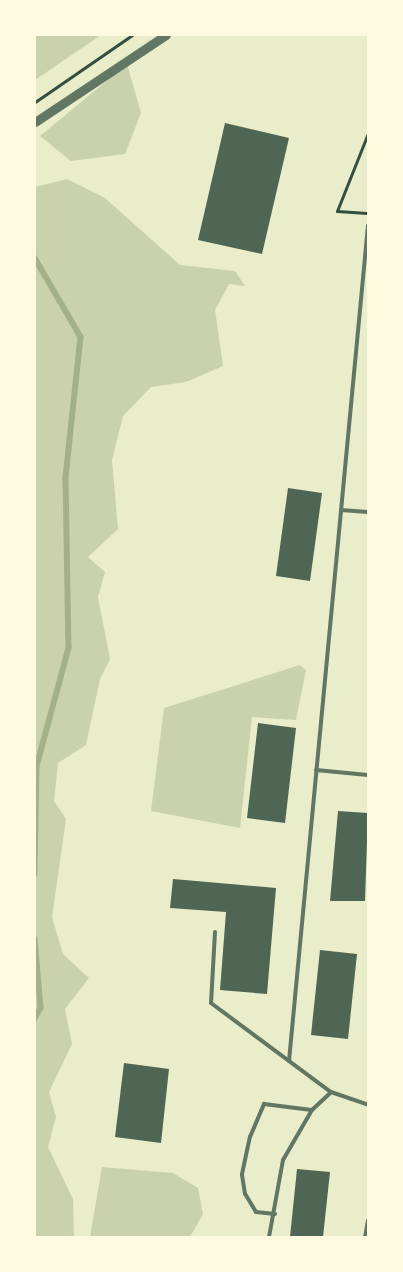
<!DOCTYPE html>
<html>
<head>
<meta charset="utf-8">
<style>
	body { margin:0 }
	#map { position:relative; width:403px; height:1272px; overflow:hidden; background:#e9edc9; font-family:Lato,sans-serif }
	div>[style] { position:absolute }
	.green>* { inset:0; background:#cad2ad }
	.stream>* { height:5.5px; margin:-2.75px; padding:0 2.75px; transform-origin:2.75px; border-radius:2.75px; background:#a3b18a }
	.building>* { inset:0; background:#4f6655 }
	.path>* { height:3px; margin:-1.5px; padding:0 1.5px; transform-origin:1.5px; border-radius:1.5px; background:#344e41 }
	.service>* { height:4px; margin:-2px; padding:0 2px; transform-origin:2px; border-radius:2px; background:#617663 }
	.minor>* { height:5px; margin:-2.5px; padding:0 2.5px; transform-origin:2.5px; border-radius:2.5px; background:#617663 }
	.tertiary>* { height:9px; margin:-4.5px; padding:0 4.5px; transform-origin:4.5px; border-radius:4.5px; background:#617663 }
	span { translate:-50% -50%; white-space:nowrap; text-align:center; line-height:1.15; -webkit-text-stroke:5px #fefae0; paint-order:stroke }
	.frame { position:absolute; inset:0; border:36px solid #fefae0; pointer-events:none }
</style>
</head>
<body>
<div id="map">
	<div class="green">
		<div style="clip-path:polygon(35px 35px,101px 35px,35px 80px)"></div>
		<div style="clip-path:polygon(127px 64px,141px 113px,125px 154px,71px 161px,40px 136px)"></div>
		<div style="clip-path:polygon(67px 179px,105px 198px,180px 265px,235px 271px,245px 286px,229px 284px,215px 310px,223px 366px,186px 382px,151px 387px,123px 416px,112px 460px,118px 529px,88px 557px,105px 572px,98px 597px,110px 659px,100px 679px,86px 745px,58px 763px,54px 801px,66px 819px,52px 917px,63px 954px,89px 978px,65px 1009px,72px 1044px,49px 1092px,56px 1117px,48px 1147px,73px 1199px,74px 1236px,35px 1237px,35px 187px)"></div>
		<div style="clip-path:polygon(300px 665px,306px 670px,296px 720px,252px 717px,240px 828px,151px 811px,164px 708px)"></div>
		<div style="clip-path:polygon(102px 1167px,173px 1173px,198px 1188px,203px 1214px,190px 1237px,90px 1237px)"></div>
	</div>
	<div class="stream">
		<div style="left:35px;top:258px;width:91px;rotate:59.8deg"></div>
		<div style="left:81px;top:337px;width:142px;rotate:96.1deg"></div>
		<div style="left:66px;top:478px;width:170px;rotate:89deg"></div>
		<div style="left:69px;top:648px;width:123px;rotate:105.1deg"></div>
		<div style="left:37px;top:767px;width:107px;rotate:91.1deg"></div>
		<div style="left:35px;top:939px;width:69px;rotate:85deg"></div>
		<div style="left:41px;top:1008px;width:13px;rotate:119deg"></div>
	</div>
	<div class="building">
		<div style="clip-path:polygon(225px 123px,289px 138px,262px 254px,198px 240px)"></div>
		<div style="clip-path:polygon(288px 488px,322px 493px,310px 581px,276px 576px)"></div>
		<div style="clip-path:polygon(258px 723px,296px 728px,285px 823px,247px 818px)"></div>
		<div style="clip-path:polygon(338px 811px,368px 813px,365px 901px,330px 901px)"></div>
		<div style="clip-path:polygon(173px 879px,276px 888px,267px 994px,220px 990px,226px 912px,170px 908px)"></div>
		<div style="clip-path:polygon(320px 950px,357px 954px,348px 1039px,311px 1035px)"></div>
		<div style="clip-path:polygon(124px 1063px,169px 1069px,161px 1143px,115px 1137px)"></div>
		<div style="clip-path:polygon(297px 1169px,330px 1172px,323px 1237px,290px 1237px)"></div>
	</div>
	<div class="path">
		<div style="left:35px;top:102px;width:118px;rotate:-34.6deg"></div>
		<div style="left:367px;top:213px;width:30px;rotate:-176deg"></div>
		<div style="left:337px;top:211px;width:84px;rotate:-68.3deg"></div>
	</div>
	<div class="service">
		<div style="left:341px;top:510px;width:27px;rotate:4deg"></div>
		<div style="left:316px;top:770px;width:52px;rotate:5.5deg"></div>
		<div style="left:215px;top:932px;width:71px;rotate:93.2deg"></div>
		<div style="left:211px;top:1003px;width:149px;rotate:36.6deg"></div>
		<div style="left:331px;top:1092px;width:39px;rotate:19deg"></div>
		<div style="left:289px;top:1061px;width:839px;rotate:-84.6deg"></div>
		<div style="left:275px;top:1214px;width:19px;rotate:-174deg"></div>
		<div style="left:256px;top:1212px;width:21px;rotate:-121deg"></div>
		<div style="left:245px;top:1194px;width:20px;rotate:-99deg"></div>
		<div style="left:242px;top:1174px;width:38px;rotate:-78deg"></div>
		<div style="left:250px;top:1137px;width:36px;rotate:-67deg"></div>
		<div style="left:264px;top:1104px;width:48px;rotate:7.1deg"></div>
		<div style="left:312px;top:1110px;width:26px;rotate:-43deg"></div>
		<div style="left:269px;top:1237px;width:78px;rotate:-79.7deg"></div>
		<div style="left:283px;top:1160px;width:58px;rotate:-59.9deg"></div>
	</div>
	<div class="minor">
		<div style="left:365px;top:1237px;width:17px;rotate:-80deg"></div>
	</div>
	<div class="tertiary">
		<div style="left:35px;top:122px;width:157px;rotate:-33.6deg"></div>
	</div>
	<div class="frame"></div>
</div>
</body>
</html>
